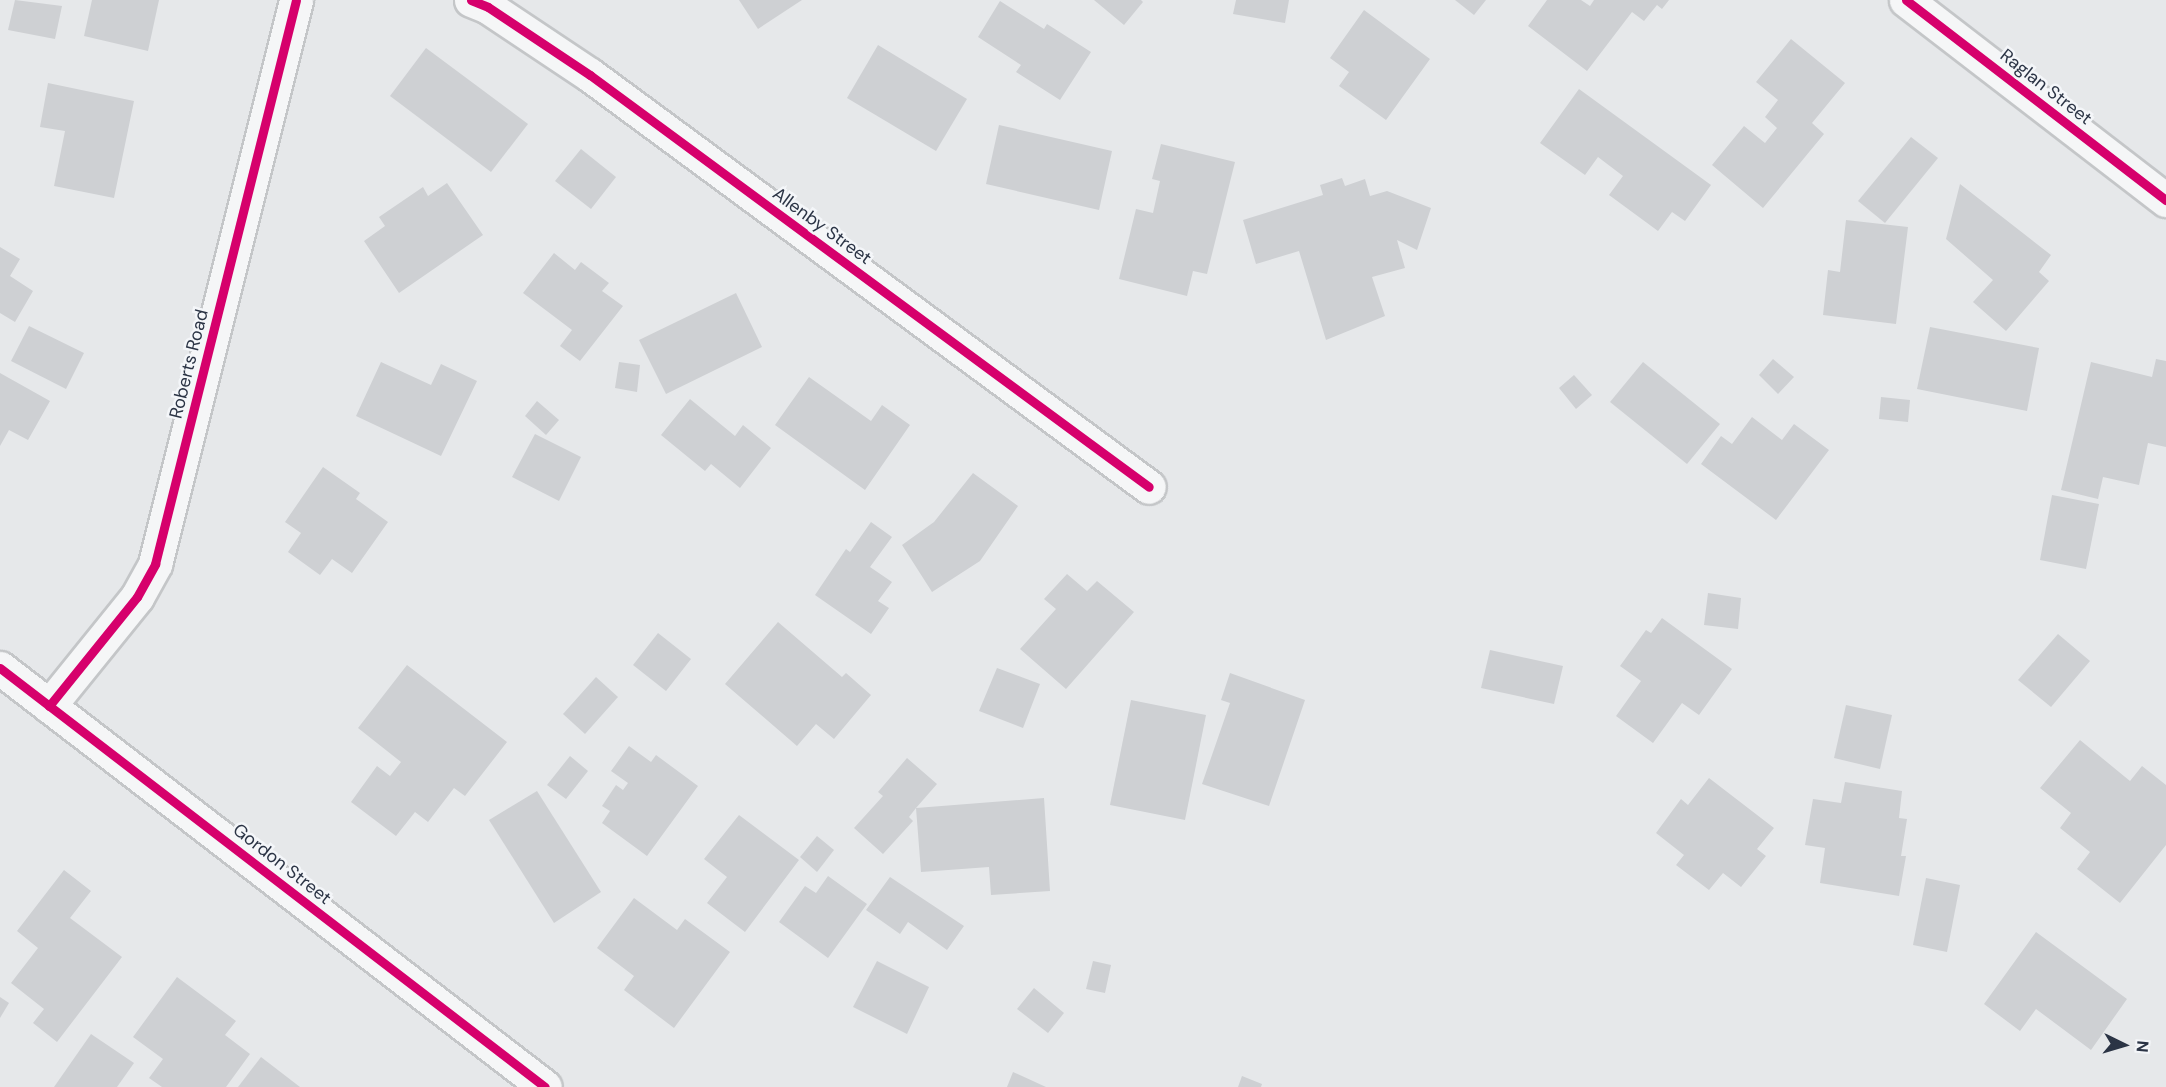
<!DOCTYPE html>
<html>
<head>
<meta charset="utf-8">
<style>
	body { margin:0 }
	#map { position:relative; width:2166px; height:1087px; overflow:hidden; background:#e6e8ea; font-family:"DM Sans",sans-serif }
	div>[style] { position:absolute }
	.building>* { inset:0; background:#ced0d3 }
	.roads { filter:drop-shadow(2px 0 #c4c6c8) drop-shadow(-2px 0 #c4c6c8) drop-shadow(0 2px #c4c6c8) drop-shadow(0 -2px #c4c6c8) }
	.minor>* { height:33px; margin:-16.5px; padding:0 16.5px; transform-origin:16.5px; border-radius:16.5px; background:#f5f6f7 }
	.cycleway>* { height:9px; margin:-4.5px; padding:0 4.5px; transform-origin:4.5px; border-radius:4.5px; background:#d6006c }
	span { translate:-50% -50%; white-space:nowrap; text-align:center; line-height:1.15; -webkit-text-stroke:5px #f4f6f9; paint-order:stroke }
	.street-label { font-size:18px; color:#2b3445 }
	.north { position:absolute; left:2094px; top:1015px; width:60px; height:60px; -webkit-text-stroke:4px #f4f6f9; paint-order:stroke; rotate:95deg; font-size:16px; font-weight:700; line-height:24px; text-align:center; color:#2b3445 }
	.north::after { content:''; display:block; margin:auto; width:21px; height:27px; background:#2b3445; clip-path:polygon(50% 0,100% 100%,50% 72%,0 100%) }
</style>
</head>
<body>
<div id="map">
	<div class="building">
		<div style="clip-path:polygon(15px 0,62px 6px,55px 39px,8px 30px)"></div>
		<div style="clip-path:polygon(92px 0,159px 0,148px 51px,84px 36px)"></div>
		<div style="clip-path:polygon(739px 0,802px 0,758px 29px)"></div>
		<div style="clip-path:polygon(1094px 0,1141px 0,1143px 2px,1124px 25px)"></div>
		<div style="clip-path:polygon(1236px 0,1289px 0,1285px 23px,1233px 14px)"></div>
		<div style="clip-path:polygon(1455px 0,1486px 0,1474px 15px)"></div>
		<div style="clip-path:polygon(1547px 0,1581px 0,1590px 6px,1594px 0,1669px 0,1662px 9px,1657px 5px,1644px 21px,1632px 12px,1587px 71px,1528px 26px)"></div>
		<div style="clip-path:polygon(1000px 1px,1044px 29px,1047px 24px,1091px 52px,1060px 100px,1016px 72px,1021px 65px,978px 37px)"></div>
		<div style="clip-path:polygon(1364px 10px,1430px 59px,1386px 120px,1339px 86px,1349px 72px,1330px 58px)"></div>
		<div style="clip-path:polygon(1791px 39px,1845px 83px,1812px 123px,1824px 134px,1763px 208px,1712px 165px,1744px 126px,1765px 143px,1777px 128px,1765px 117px,1778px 100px,1756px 82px)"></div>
		<div style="clip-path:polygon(878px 45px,967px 99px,936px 151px,847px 98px)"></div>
		<div style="clip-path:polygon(426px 48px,528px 124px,491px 172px,390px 96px)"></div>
		<div style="clip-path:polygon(48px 83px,134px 101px,114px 198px,54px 186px,65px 131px,40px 127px)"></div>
		<div style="clip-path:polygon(1579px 89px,1711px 185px,1685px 221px,1672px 212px,1658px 231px,1609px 195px,1623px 176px,1598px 157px,1585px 175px,1540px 143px)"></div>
		<div style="clip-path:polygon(999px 125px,1112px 151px,1099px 210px,986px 184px)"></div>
		<div style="clip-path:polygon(1911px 137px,1938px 158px,1885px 223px,1858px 201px)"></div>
		<div style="clip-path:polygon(1161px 144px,1235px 162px,1207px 274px,1193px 271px,1187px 296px,1119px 279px,1136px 209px,1153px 213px,1160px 181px,1152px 179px)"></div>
		<div style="clip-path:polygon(581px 149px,616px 177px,591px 209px,555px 181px)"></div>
		<div style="clip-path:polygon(1342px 178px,1345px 186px,1365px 179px,1370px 196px,1387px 191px,1431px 208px,1417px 250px,1397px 240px,1405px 268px,1372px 277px,1385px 316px,1326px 340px,1299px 251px,1256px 264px,1243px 220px,1323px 195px,1320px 185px)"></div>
		<div style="clip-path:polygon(447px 183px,483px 235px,399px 293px,364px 241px,385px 226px,379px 217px,423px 187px,428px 196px)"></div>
		<div style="clip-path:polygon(1960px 184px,2051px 255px,2039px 272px,2049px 281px,2006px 331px,1973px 302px,1993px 280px,1946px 239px)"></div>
		<div style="clip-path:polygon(1846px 220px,1908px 227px,1896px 324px,1823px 315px,1828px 270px,1840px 272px)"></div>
		<div style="clip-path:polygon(0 247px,20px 259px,10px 276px,33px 291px,15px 322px,0 313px)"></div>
		<div style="clip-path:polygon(554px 253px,575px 270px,581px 262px,609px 283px,602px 291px,623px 306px,580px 361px,560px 346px,572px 330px,523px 293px)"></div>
		<div style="clip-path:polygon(736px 293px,762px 347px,666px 394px,639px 340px)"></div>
		<div style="clip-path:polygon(29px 326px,84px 353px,66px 389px,11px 361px)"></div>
		<div style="clip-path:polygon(1930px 327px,2039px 348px,2027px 411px,1917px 389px)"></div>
		<div style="clip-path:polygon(1773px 359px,1794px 377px,1778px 394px,1759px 375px)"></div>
		<div style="clip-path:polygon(2156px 359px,2166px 361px,2166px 447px,2148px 443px,2139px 485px,2103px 477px,2098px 499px,2061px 490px,2091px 362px,2152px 377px)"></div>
		<div style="clip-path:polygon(381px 362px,431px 385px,441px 364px,477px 381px,441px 456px,356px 416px)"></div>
		<div style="clip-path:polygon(619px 362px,640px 365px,637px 392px,615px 388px)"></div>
		<div style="clip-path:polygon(1643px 362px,1720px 424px,1687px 464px,1610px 402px)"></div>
		<div style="clip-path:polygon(0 373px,50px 401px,28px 440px,9px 430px,0 446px)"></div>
		<div style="clip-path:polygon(1574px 375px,1592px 395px,1576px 409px,1559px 388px)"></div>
		<div style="clip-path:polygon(809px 377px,871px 421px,882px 405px,910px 425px,865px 490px,775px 425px)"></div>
		<div style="clip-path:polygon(1881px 397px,1910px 400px,1908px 422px,1879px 419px)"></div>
		<div style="clip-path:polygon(690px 399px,735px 436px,743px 425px,771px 448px,740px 488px,711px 464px,705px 471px,661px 435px)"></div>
		<div style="clip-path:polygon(537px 401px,559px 420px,546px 435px,525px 416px)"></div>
		<div style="clip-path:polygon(1752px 417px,1782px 440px,1794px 424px,1829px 450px,1776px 520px,1701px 464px,1721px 436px,1732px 444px)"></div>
		<div style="clip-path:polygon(535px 434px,581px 457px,559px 501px,512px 477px)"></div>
		<div style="clip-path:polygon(323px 467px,360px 493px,356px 499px,388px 522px,352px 573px,332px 559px,320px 575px,288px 552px,301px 533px,285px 522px)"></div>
		<div style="clip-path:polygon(973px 473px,1018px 506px,980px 561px,932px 592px,902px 545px,934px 522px)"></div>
		<div style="clip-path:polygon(2052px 495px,2099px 504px,2086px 569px,2040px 560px)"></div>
		<div style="clip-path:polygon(871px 522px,892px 537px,870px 567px,892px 582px,878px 601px,889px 608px,871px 634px,815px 595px,846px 549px,850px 552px)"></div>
		<div style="clip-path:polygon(1067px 574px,1087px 591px,1097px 581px,1134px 612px,1066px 689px,1020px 649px,1056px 609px,1044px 599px)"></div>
		<div style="clip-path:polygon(1708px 593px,1741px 598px,1738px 629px,1704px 625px)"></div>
		<div style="clip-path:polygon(1662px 618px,1732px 669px,1699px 715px,1682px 703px,1653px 743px,1616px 716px,1641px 681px,1620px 666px,1646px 630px,1651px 633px)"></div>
		<div style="clip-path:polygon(778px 622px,842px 677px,846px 673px,871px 695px,834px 739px,816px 724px,797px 746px,725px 684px)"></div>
		<div style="clip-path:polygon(658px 633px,691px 659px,666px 691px,633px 665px)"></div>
		<div style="clip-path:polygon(2058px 634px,2090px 661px,2051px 707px,2018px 680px)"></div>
		<div style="clip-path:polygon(1490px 650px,1563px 666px,1554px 704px,1481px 688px)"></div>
		<div style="clip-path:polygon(407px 665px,507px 742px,465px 796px,454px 788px,428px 822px,415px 812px,396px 836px,351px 802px,377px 766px,390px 776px,401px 762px,358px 728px)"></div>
		<div style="clip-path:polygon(997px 668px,1040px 684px,1023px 728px,979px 711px)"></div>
		<div style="clip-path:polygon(1230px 673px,1305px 700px,1269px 806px,1202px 784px,1230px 703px,1221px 700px)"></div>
		<div style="clip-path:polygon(596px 677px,618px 697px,585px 734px,563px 714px)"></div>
		<div style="clip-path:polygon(1131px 700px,1206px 715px,1185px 820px,1110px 805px)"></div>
		<div style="clip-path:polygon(1846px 705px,1892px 715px,1880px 769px,1834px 758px)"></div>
		<div style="clip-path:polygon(2080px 740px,2130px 781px,2142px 766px,2166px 785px,2166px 845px,2120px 903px,2077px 869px,2090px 852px,2060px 828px,2071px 813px,2040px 788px)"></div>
		<div style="clip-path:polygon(629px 746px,651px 762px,656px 755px,698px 786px,647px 856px,602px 823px,610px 811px,602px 806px,616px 785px,623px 790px,628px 783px,611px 771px)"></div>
		<div style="clip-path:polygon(570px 756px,588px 771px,566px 799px,547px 785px)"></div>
		<div style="clip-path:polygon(907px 758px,937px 784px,916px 808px,1044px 798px,1050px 891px,991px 895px,989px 867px,921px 872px,916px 808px,909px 817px,913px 821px,883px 854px,854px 828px,883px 796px,878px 792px)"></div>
		<div style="clip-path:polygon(1709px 778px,1774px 828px,1757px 849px,1766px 856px,1741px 887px,1723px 873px,1709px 890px,1676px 865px,1684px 855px,1656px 833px,1681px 799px,1688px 805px)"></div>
		<div style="clip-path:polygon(1845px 782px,1902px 791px,1899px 818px,1907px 819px,1901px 856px,1906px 856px,1899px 896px,1820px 883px,1825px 848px,1805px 845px,1813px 799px,1841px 803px)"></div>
		<div style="clip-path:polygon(537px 791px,601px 892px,554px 923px,489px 820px)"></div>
		<div style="clip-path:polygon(739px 815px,799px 860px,745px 932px,707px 903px,727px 877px,704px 859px)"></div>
		<div style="clip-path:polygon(817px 836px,834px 850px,817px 872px,800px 857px)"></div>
		<div style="clip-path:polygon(64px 870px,91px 891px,70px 918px,122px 957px,57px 1042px,33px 1023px,44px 1009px,11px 983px,38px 948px,17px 931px)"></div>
		<div style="clip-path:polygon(828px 876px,867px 904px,828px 958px,779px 922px,805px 886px,816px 893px)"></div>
		<div style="clip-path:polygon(890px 877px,964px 926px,947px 950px,908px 922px,900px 934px,866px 910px)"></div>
		<div style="clip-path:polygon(1926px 878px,1960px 885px,1947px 952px,1913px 945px)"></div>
		<div style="clip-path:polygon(634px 898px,677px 930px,685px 919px,730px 952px,674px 1028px,624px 990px,634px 976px,597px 948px)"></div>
		<div style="clip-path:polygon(2036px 932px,2127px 999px,2091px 1050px,2036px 1009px,2020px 1031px,1984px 1004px)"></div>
		<div style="clip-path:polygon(877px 961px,929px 987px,907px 1034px,853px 1007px)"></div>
		<div style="clip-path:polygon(1093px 961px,1111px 965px,1105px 993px,1086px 989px)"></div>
		<div style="clip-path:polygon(177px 977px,236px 1021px,225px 1035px,250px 1054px,226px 1087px,162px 1087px,149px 1078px,163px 1059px,133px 1037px)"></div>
		<div style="clip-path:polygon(1034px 988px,1064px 1013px,1048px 1033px,1017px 1009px)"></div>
		<div style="clip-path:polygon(0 997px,9px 1003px,0 1018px)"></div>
		<div style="clip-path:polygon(91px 1034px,134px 1063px,117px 1087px,54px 1087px)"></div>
		<div style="clip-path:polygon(261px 1057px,300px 1087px,238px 1087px)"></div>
		<div style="clip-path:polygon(1013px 1072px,1046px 1087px,1007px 1087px)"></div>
		<div style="clip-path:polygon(1242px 1076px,1262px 1084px,1261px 1087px,1238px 1087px)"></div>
	</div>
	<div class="roads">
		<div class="minor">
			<div style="left:471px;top:0;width:18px;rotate:22deg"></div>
			<div style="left:488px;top:7px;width:123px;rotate:33.7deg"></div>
			<div style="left:590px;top:75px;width:694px;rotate:36.39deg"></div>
			<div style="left:1906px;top:0;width:328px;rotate:37.6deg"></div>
			<div style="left:0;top:668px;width:687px;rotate:37.55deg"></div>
			<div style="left:49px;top:706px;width:140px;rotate:-51.1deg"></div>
			<div style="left:137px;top:597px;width:38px;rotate:-61deg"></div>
			<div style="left:155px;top:564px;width:581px;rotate:-75.96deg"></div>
		</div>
	</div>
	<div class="cycleway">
		<div style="left:471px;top:0;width:18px;rotate:22deg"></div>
		<div style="left:488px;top:7px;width:123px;rotate:33.7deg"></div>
		<div style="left:590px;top:75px;width:694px;rotate:36.39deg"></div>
		<div style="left:1906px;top:0;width:328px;rotate:37.6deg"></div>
		<div style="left:0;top:668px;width:687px;rotate:37.55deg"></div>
		<div style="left:49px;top:706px;width:140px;rotate:-51.1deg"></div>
		<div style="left:137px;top:597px;width:38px;rotate:-61deg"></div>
		<div style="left:155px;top:564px;width:581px;rotate:-75.96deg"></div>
	</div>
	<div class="street-label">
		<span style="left:2046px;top:87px;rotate:38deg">Raglan Street</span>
		<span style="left:822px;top:226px;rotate:36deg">Allenby Street</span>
		<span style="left:189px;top:364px;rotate:-76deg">Roberts Road</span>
		<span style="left:282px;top:864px;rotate:38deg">Gordon Street</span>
	</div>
	<div class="north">N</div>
</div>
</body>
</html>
